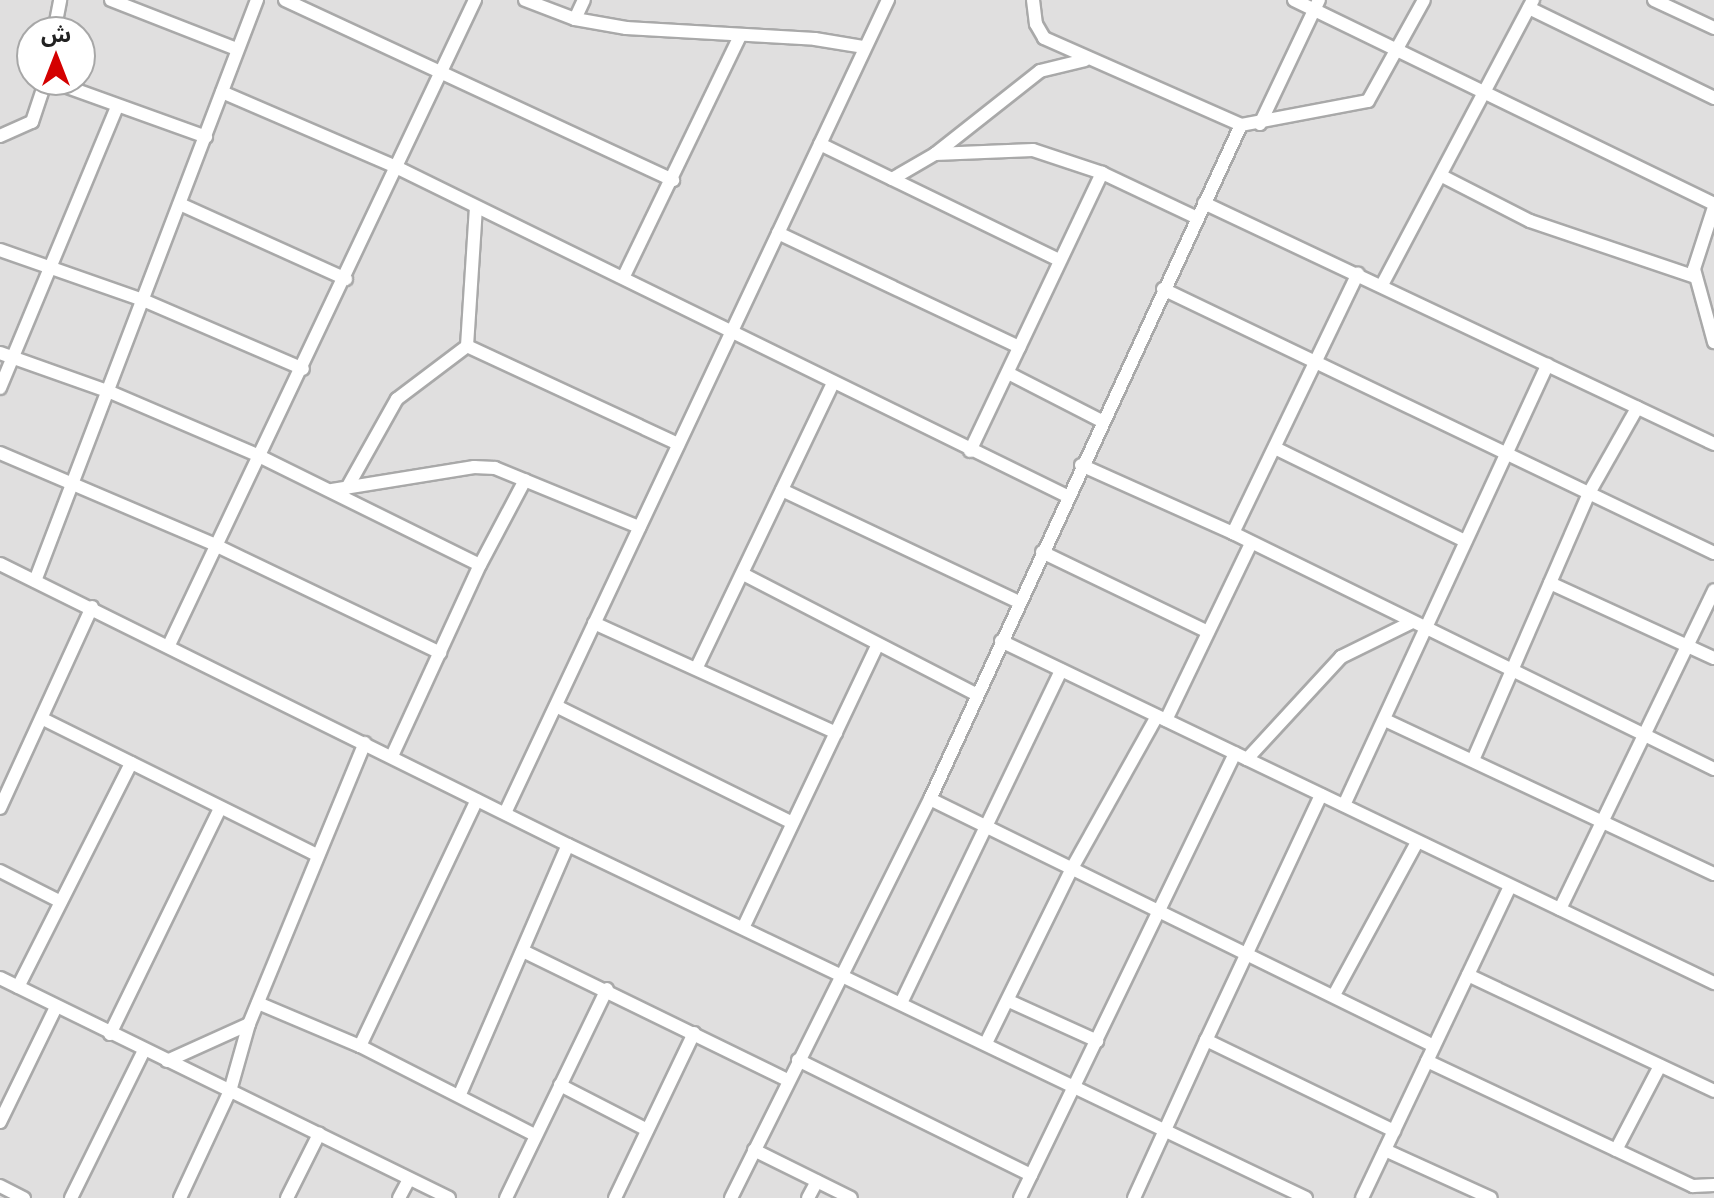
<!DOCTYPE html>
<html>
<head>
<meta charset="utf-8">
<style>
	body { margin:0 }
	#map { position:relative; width:1714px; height:1198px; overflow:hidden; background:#f2efe9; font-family:Jost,"Noto Sans Arabic",sans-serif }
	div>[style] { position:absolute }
	.residential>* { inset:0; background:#e0dfdf }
	.roads { filter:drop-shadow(2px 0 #a9a9a9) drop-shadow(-2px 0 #a9a9a9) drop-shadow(0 2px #a9a9a9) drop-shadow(0 -2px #a9a9a9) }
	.minor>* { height:12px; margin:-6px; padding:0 6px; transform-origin:6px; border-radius:6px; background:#fff }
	span { translate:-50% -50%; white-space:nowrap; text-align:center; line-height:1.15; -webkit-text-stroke:6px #fff; paint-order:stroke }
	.north { position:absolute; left:16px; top:16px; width:80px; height:80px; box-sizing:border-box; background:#fff; border:2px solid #a7a7a7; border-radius:50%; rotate:0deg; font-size:22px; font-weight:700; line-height:32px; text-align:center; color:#222 }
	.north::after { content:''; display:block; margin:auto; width:28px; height:36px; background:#d40000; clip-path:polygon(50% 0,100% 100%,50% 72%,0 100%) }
</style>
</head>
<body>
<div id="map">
	<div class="residential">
		<div style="clip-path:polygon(evenodd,0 0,1714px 0,1714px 1198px,0 1198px,0 0,32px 32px,80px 32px,80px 80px,32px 80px,32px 32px)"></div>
	</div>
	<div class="roads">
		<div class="minor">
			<div style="left:111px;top:0;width:135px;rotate:21.3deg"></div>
			<div style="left:285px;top:0;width:428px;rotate:24.9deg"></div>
			<div style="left:525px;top:0;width:53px;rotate:20.8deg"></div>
			<div style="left:575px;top:19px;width:52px;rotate:10deg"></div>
			<div style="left:626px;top:28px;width:189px;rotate:3.3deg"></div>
			<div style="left:815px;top:39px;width:50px;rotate:9.3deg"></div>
			<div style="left:1033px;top:0;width:24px;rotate:83deg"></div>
			<div style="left:1036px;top:24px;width:16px;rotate:60deg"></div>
			<div style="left:1044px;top:38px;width:215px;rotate:23.8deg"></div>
			<div style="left:1241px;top:125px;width:129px;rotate:-10.7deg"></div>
			<div style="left:1368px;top:101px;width:115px;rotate:-61deg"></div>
			<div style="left:1294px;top:0;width:467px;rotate:25.9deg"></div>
			<div style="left:1654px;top:0;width:66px;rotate:25deg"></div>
			<div style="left:1529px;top:8px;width:206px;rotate:25.9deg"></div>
			<div style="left:575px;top:19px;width:21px;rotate:-65deg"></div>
			<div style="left:54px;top:32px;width:33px;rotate:-79deg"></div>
			<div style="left:48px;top:80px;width:168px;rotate:19.8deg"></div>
			<div style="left:222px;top:92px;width:189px;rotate:23.3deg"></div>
			<div style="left:396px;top:167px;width:747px;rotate:26.12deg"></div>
			<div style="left:1260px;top:124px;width:137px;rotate:-64.6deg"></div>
			<div style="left:0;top:136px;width:35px;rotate:-24deg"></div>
			<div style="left:32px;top:122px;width:44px;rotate:-71.6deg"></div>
			<div style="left:820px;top:144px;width:266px;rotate:25.9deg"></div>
			<div style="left:935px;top:154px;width:98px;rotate:-2.3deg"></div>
			<div style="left:1033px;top:150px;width:73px;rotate:18.4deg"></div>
			<div style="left:1102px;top:173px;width:105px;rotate:25.3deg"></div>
			<div style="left:1442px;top:176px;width:99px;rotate:27.1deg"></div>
			<div style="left:1530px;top:221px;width:174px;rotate:18.7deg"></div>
			<div style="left:892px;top:179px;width:50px;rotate:-30.2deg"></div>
			<div style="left:935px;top:154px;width:134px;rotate:-38.3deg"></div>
			<div style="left:1040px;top:71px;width:46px;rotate:-13.7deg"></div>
			<div style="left:1204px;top:203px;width:564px;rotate:25.29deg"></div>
			<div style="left:182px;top:205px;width:180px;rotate:24.3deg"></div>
			<div style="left:1714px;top:207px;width:65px;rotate:107.9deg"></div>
			<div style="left:1694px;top:269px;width:76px;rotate:74.7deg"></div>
			<div style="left:778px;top:233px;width:267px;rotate:25.3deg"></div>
			<div style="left:0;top:250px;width:151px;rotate:19.3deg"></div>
			<div style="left:143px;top:300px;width:174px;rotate:23.3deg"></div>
			<div style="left:624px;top:276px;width:267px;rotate:-64.2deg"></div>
			<div style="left:1382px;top:285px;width:323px;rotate:-62.1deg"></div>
			<div style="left:1163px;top:289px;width:611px;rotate:25.6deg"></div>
			<div style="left:467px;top:346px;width:233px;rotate:24.9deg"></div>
			<div style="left:467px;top:346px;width:139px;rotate:-86.3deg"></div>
			<div style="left:0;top:353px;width:117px;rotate:19.5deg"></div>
			<div style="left:110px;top:392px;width:162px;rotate:23.2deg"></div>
			<div style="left:259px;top:456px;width:246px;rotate:26.3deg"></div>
			<div style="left:480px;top:565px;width:96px;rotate:-62.1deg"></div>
			<div style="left:1008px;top:373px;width:106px;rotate:27.1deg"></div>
			<div style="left:0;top:388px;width:304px;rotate:-67.4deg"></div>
			<div style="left:1277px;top:449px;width:209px;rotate:26.1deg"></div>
			<div style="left:970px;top:451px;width:308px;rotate:-64.6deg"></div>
			<div style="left:0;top:453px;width:232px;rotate:23.1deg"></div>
			<div style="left:213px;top:544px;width:252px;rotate:25.6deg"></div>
			<div style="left:1081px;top:465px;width:167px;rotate:24.1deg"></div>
			<div style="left:1233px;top:533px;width:536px;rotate:26.13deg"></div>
			<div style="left:347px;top:488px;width:102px;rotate:-60.7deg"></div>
			<div style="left:397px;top:399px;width:88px;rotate:-37.1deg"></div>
			<div style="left:332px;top:490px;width:144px;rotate:-9.2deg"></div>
			<div style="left:474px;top:467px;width:21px;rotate:3deg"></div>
			<div style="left:495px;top:468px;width:156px;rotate:22.3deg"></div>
			<div style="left:782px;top:490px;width:262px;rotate:25.3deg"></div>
			<div style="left:1233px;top:533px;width:288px;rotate:-64.3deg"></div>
			<div style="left:1042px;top:552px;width:184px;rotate:25.7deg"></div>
			<div style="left:0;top:564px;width:634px;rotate:26.32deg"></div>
			<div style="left:568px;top:845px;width:818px;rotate:25.56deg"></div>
			<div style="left:743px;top:574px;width:263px;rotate:27.3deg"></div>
			<div style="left:35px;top:581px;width:622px;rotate:-69.09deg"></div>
			<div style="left:1550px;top:583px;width:180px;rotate:24.6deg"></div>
			<div style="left:594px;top:623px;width:266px;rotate:24.4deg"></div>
			<div style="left:1001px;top:641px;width:791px;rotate:25.63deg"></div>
			<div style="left:169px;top:645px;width:714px;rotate:-64.62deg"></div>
			<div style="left:697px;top:667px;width:315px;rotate:-64.4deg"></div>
			<div style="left:556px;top:706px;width:262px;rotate:26.3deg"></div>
			<div style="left:43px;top:719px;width:306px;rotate:26.4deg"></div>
			<div style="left:1166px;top:720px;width:196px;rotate:-64.3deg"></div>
			<div style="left:1385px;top:720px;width:363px;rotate:25.1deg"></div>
			<div style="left:392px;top:756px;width:210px;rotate:-65.3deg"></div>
			<div style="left:1247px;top:759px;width:139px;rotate:-47.3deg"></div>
			<div style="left:1341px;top:657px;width:77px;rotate:-26.2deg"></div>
			<div style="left:1473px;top:760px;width:291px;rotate:-66.5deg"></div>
			<div style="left:1589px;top:493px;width:98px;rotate:-60.5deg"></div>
			<div style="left:1321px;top:795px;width:271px;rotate:115.1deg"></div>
			<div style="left:1206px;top:1040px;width:209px;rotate:25.8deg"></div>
			<div style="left:930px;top:799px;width:561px;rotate:26.11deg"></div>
			<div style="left:1344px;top:805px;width:485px;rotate:-65.2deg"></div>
			<div style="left:0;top:808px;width:221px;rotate:-65.4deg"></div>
			<div style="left:505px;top:813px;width:899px;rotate:-64.78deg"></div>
			<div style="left:0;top:871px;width:68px;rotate:26.9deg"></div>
			<div style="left:1560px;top:909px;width:354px;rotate:-64.2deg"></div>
			<div style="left:744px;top:926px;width:310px;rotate:-64.6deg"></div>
			<div style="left:523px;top:951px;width:295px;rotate:26deg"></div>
			<div style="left:1468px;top:975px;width:272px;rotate:25.2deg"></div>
			<div style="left:0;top:978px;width:500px;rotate:26.1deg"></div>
			<div style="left:18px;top:987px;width:251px;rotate:-63.2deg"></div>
			<div style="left:1334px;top:995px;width:174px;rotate:-61.5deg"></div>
			<div style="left:902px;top:1001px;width:367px;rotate:-64.3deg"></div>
			<div style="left:1009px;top:1001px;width:97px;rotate:24.4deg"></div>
			<div style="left:258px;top:1003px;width:111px;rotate:22.9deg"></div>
			<div style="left:360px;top:1046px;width:196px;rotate:27deg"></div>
			<div style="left:110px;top:1034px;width:251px;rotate:-64deg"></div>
			<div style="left:986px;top:1043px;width:193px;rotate:-63.8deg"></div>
			<div style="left:1071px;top:870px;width:176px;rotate:-60.8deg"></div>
			<div style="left:360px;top:1046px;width:272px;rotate:-64.6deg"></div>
			<div style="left:798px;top:1060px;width:260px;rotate:26.3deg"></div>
			<div style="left:167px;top:1061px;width:90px;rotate:-24.3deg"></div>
			<div style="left:1427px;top:1061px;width:294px;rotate:25.2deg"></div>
			<div style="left:1693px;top:1186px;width:21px;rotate:-3deg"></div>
			<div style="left:560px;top:1085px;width:98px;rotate:27.3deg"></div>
			<div style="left:460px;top:1094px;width:271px;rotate:-66.6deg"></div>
			<div style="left:0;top:1122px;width:128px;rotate:-64deg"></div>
			<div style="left:754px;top:1150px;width:108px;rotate:26.3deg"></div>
			<div style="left:1385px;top:1150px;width:116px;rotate:24.4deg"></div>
			<div style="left:1616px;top:1150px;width:95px;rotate:-62.4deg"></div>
			<div style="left:0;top:1186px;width:27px;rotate:27deg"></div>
			<div style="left:71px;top:1198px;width:165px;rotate:-63.7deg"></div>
			<div style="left:180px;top:1198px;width:118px;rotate:-65deg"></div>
			<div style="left:230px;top:1091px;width:70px;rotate:-74.2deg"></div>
			<div style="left:249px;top:1024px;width:304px;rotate:-67.6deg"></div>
			<div style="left:287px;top:1198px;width:72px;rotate:-63.4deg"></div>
			<div style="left:399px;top:1198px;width:21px;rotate:-62deg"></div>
			<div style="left:506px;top:1198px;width:232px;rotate:-64.2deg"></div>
			<div style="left:615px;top:1198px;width:183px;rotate:-64.4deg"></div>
			<div style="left:731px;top:1198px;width:446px;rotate:-63.5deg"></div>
			<div style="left:930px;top:799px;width:742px;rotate:-65.23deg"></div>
			<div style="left:808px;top:1198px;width:19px;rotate:-62deg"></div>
			<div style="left:1020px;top:1198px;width:494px;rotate:-64.2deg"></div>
			<div style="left:1134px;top:1198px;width:174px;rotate:-65.5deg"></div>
			<div style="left:1362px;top:1198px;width:344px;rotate:-64.6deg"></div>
		</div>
	</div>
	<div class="north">ش</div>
</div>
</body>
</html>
